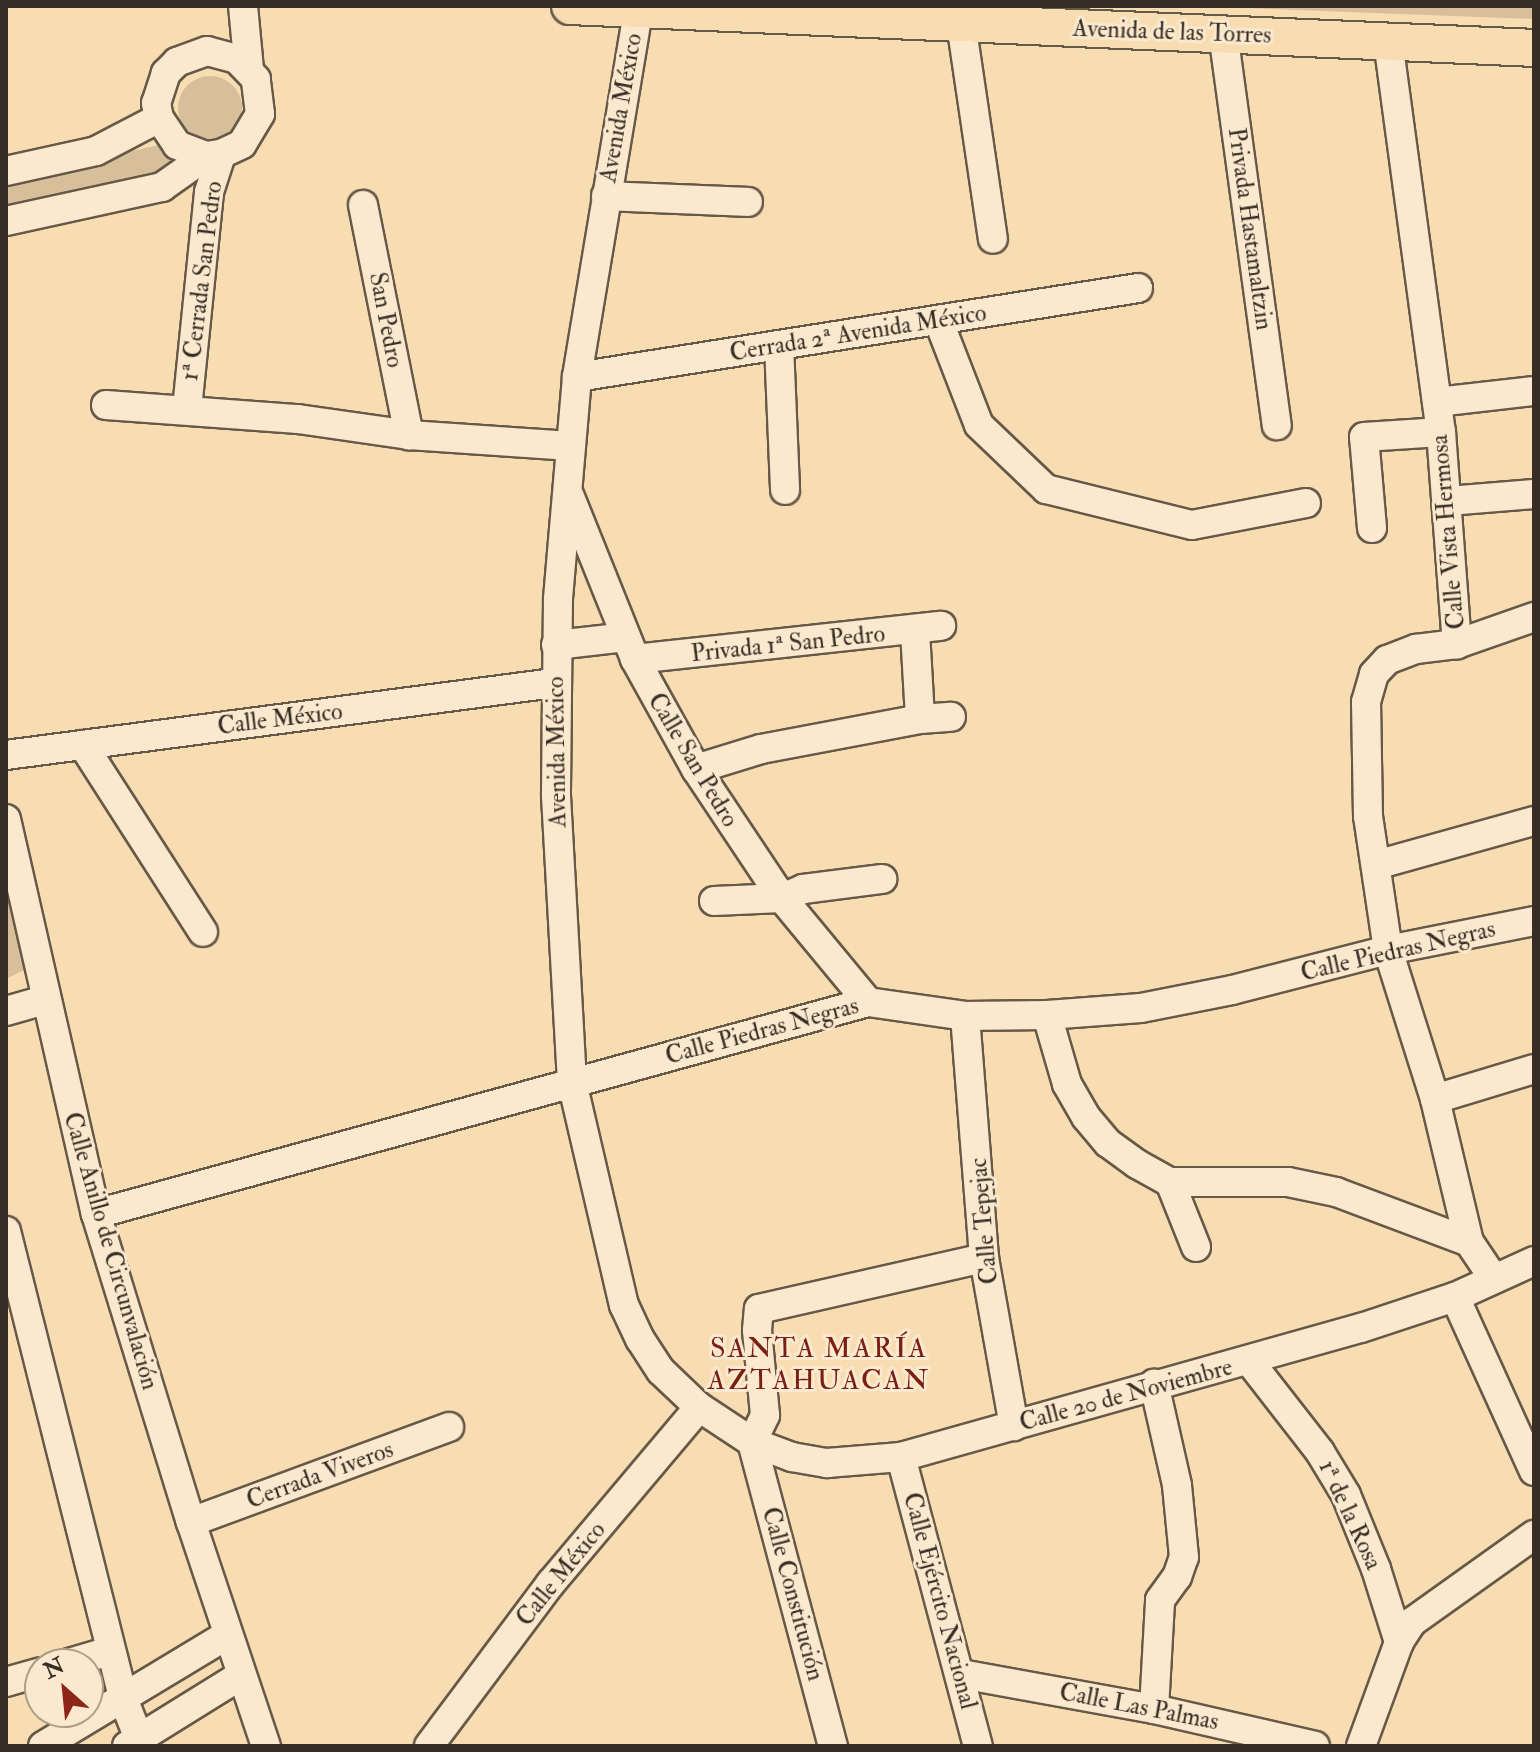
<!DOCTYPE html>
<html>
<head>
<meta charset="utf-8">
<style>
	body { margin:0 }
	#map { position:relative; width:1540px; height:1752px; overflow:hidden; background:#f8ddb3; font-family:"IM FELL Double Pica",serif }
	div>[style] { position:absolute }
	.green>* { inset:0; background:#d7bf9b }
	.round { border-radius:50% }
	.roads { filter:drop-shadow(2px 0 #675948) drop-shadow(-2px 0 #675948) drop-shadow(0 2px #675948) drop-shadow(0 -2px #675948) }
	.minor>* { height:28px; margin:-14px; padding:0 14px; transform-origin:14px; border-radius:14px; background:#fae9ce }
	.major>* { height:36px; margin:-18px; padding:0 18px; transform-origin:18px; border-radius:18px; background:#f8ddb3 }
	span { translate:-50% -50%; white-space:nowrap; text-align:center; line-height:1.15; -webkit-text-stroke:6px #fae9ce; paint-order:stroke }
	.street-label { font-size:24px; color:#372d24 }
	.quarter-label { font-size:28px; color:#7a1f14; letter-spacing:2px }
	.frame { position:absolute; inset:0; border:8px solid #372d24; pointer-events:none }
	.north { position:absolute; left:24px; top:1648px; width:80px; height:80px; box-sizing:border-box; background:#fae9ce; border:2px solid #ac9e8a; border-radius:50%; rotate:333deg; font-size:22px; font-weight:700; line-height:32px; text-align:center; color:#372d24 }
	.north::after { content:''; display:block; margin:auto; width:28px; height:36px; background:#8f2418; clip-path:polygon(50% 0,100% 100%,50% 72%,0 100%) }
</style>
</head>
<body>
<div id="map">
	<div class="green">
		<div style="clip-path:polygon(1190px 6px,1534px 6px,1534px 19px)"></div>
		<div class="round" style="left:178px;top:76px;width:64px;height:64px"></div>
		<div style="clip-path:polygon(159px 145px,182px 170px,6px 210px,6px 179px)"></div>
		<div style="clip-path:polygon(6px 872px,30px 967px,6px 979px)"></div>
	</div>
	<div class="roads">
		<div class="minor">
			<div style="left:243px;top:6px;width:63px;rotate:84.6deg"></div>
			<div style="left:639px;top:6px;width:376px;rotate:99.5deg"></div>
			<div style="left:577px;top:377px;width:224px;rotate:94.9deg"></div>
			<div style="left:558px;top:600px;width:196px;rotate:90.6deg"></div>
			<div style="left:556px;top:796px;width:286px;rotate:86.8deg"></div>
			<div style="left:572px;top:1082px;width:229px;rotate:76.9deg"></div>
			<div style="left:624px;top:1305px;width:38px;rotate:65deg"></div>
			<div style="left:640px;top:1339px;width:38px;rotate:57deg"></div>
			<div style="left:661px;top:1371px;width:52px;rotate:43.5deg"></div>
			<div style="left:699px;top:1407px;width:64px;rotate:33.4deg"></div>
			<div style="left:752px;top:1442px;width:43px;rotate:20.6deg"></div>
			<div style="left:792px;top:1457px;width:36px;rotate:10deg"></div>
			<div style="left:827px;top:1463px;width:74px;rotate:-4.6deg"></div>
			<div style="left:901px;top:1457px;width:478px;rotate:-15.7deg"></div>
			<div style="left:1361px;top:1328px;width:99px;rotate:-18.3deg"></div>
			<div style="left:1455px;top:1297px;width:87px;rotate:-24.5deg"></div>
			<div style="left:961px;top:23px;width:218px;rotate:81.6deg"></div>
			<div style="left:1223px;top:33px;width:396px;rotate:82.2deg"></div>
			<div style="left:1388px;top:41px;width:395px;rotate:82.3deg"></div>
			<div style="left:1441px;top:432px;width:213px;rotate:85.7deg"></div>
			<div style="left:6px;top:171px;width:92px;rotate:-12.5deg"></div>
			<div style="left:96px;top:151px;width:71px;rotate:-27.6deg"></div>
			<div style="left:606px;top:196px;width:142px;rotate:2.4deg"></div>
			<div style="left:363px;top:205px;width:235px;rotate:78.7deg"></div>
			<div style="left:6px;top:221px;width:160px;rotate:-12.3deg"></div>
			<div style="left:162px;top:187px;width:54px;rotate:-35.2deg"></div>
			<div style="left:206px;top:156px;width:15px;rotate:-8deg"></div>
			<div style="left:221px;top:154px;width:23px;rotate:-25deg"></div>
			<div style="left:242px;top:144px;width:35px;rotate:-59deg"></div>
			<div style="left:260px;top:114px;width:35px;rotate:-97deg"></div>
			<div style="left:256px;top:79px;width:28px;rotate:-134deg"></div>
			<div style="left:237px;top:59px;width:31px;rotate:-165deg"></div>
			<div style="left:207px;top:51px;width:32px;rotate:160deg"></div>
			<div style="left:177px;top:62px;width:16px;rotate:135deg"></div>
			<div style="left:166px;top:73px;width:32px;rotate:108deg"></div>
			<div style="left:156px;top:103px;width:15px;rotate:79deg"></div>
			<div style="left:159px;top:118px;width:32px;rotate:56deg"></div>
			<div style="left:177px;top:145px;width:31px;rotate:21deg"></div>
			<div style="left:939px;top:322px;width:110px;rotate:68.8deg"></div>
			<div style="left:979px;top:425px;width:93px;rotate:43.7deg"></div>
			<div style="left:1046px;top:489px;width:150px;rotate:13.9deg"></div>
			<div style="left:1192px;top:525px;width:116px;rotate:-10.9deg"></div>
			<div style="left:779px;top:345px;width:145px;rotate:87.6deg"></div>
			<div style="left:577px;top:377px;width:568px;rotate:-9.01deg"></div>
			<div style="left:1437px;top:402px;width:98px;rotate:-6.5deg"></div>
			<div style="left:106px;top:405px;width:193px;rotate:4.2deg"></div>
			<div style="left:298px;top:419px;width:112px;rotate:8.2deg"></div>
			<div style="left:409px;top:435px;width:162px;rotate:3.9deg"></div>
			<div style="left:187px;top:409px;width:218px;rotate:-84.2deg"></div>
			<div style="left:209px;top:192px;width:40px;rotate:-72deg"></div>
			<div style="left:570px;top:497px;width:175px;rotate:68.1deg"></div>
			<div style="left:635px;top:659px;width:126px;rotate:61deg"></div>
			<div style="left:696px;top:769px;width:155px;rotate:56.3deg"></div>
			<div style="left:782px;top:898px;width:135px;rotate:50.4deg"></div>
			<div style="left:1448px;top:501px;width:86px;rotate:-4.7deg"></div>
			<div style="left:1372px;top:528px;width:91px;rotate:-95deg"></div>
			<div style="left:1364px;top:437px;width:77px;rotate:-3.7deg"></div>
			<div style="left:915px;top:631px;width:88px;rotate:86.7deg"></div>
			<div style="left:556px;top:645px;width:70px;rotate:-6.5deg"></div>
			<div style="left:635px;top:659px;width:308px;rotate:-6.2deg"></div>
			<div style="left:83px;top:745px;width:222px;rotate:57.3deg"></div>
			<div style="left:6px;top:755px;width:553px;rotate:-7.49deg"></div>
			<div style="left:696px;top:769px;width:68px;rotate:-17.1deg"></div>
			<div style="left:761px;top:749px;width:162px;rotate:-10.7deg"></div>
			<div style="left:920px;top:719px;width:31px;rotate:-4deg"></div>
			<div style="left:6px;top:819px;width:405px;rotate:77.2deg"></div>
			<div style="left:96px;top:1214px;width:322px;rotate:72.9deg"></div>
			<div style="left:191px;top:1522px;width:236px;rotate:71.5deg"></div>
			<div style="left:1376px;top:865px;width:164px;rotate:-15.6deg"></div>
			<div style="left:714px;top:901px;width:68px;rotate:-2.5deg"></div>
			<div style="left:782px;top:898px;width:23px;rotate:-23deg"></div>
			<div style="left:803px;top:889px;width:80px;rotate:-7.2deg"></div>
			<div style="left:6px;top:1011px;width:41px;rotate:-15.8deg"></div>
			<div style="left:1047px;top:1015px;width:72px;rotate:73.8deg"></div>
			<div style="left:1067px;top:1084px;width:38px;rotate:60deg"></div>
			<div style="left:1086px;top:1117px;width:34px;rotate:50deg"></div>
			<div style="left:1108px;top:1143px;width:36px;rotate:36deg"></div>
			<div style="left:1137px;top:1164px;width:38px;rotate:29deg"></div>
			<div style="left:1170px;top:1182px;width:118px"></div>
			<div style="left:1288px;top:1182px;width:49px;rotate:11.8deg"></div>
			<div style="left:1336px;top:1192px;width:142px;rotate:20.6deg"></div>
			<div style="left:965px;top:1016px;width:243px;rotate:85.5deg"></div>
			<div style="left:984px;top:1258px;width:171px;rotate:79.9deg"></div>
			<div style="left:1435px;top:1099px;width:103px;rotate:-16.9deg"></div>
			<div style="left:1170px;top:1182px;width:70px;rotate:68.2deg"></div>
			<div style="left:96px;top:1214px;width:801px;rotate:-15.36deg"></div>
			<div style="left:868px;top:1002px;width:98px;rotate:8.2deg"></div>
			<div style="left:965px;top:1016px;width:82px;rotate:-0.7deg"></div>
			<div style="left:1047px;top:1015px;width:94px;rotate:-4.3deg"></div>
			<div style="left:1141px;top:1008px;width:93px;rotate:-11.2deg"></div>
			<div style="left:1232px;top:990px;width:161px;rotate:-14.4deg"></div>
			<div style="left:1388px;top:950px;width:149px;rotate:-11.2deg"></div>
			<div style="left:6px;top:1231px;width:481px;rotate:75.9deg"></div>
			<div style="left:123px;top:1698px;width:44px;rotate:68.7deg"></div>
			<div style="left:1494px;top:1279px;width:45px;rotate:-124deg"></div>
			<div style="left:1469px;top:1242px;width:147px;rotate:-103.4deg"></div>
			<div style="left:1435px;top:1099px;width:156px;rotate:-107.5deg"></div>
			<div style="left:1388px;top:950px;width:135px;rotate:-98.5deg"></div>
			<div style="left:1368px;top:816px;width:114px;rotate:-91deg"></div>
			<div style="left:1366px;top:702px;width:29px;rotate:-74deg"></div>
			<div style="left:1374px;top:674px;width:19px;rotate:-47deg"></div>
			<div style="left:1387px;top:660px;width:31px;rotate:-21deg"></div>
			<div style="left:1416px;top:649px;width:41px;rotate:-7deg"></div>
			<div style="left:1457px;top:644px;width:82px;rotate:-19.3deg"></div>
			<div style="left:1455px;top:1297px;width:191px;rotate:65.6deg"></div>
			<div style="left:1250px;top:1362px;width:114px;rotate:52.1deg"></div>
			<div style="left:1320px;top:1452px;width:50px;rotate:58.8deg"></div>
			<div style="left:1346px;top:1495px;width:80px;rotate:67.9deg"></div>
			<div style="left:1376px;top:1569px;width:77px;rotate:72.5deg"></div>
			<div style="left:752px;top:1442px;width:30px;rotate:-64deg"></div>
			<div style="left:765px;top:1415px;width:85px;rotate:-95.4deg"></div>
			<div style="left:757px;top:1330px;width:21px;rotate:-85deg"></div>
			<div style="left:759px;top:1309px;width:231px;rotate:-12.8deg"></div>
			<div style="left:752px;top:1442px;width:315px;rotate:75.1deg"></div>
			<div style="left:901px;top:1457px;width:299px;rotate:75.1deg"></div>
			<div style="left:191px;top:1522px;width:275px;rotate:-20.2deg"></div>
			<div style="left:66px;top:1664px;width:46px;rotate:-16.5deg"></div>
			<div style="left:961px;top:1674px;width:196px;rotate:10.3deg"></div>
			<div style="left:1154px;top:1709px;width:165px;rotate:12.9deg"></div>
			<div style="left:6px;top:1682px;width:35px;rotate:-16deg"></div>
			<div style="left:1154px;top:1709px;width:109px;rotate:-86.8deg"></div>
			<div style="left:1160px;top:1600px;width:29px;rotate:-54deg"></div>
			<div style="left:1177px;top:1577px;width:21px;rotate:-71deg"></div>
			<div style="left:1184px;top:1557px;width:72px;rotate:-95.6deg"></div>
			<div style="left:1177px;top:1485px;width:104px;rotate:-102.8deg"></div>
			<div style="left:43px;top:1746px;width:215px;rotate:-31.1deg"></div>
			<div style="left:127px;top:1746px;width:133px;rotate:-31.8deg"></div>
			<div style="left:429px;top:1746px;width:204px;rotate:-53.2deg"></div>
			<div style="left:551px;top:1583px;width:230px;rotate:-49.9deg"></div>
			<div style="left:1361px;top:1746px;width:111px;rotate:-69.9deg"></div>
			<div style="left:1399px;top:1642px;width:24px;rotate:-57deg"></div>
			<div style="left:1412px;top:1622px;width:150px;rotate:-35.5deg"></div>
		</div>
		<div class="major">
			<div style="left:570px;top:6px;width:965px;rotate:2.49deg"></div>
		</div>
	</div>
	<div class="street-label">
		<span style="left:1172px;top:32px;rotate:2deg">Avenida de las Torres</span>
		<span style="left:621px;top:108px;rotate:-80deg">Avenida México</span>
		<span style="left:1250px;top:229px;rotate:82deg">Privada Hastamaltzin</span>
		<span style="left:202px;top:281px;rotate:-83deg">1ª Cerrada San Pedro</span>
		<span style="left:386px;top:320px;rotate:79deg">San Pedro</span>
		<span style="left:858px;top:333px;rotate:-9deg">Cerrada 2ª Avenida México</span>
		<span style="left:1448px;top:532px;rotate:-95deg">Calle Vista Hermosa</span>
		<span style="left:788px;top:644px;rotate:-6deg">Privada 1ª San Pedro</span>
		<span style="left:280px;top:719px;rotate:-7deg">Calle México</span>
		<span style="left:557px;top:752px;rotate:-91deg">Avenida México</span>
		<span style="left:693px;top:760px;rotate:59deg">Calle San Pedro</span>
		<span style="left:1398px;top:951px;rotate:-13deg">Calle Piedras Negras</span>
		<span style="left:762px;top:1031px;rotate:-15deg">Calle Piedras Negras</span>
		<span style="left:984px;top:1221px;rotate:-95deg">Calle Tepejac</span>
		<span style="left:111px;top:1251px;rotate:74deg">Calle Anillo de Circunvalación</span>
		<span style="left:1126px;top:1395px;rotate:-15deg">Calle 20 de Noviembre</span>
		<span style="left:320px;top:1475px;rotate:-20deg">Cerrada Viveros</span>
		<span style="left:1350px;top:1515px;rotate:65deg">1ª de la Rosa</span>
		<span style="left:561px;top:1574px;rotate:-51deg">Calle México</span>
		<span style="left:793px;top:1594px;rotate:75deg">Calle Constitución</span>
		<span style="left:940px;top:1601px;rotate:75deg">Calle Ejército Nacional</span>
		<span style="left:1139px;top:1707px;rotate:11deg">Calle Las Palmas</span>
	</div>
	<div class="quarter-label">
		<span style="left:819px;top:1365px">SANTA MARÍA<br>AZTAHUACAN</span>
	</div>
	<div class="frame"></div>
	<div class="north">N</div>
</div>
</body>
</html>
